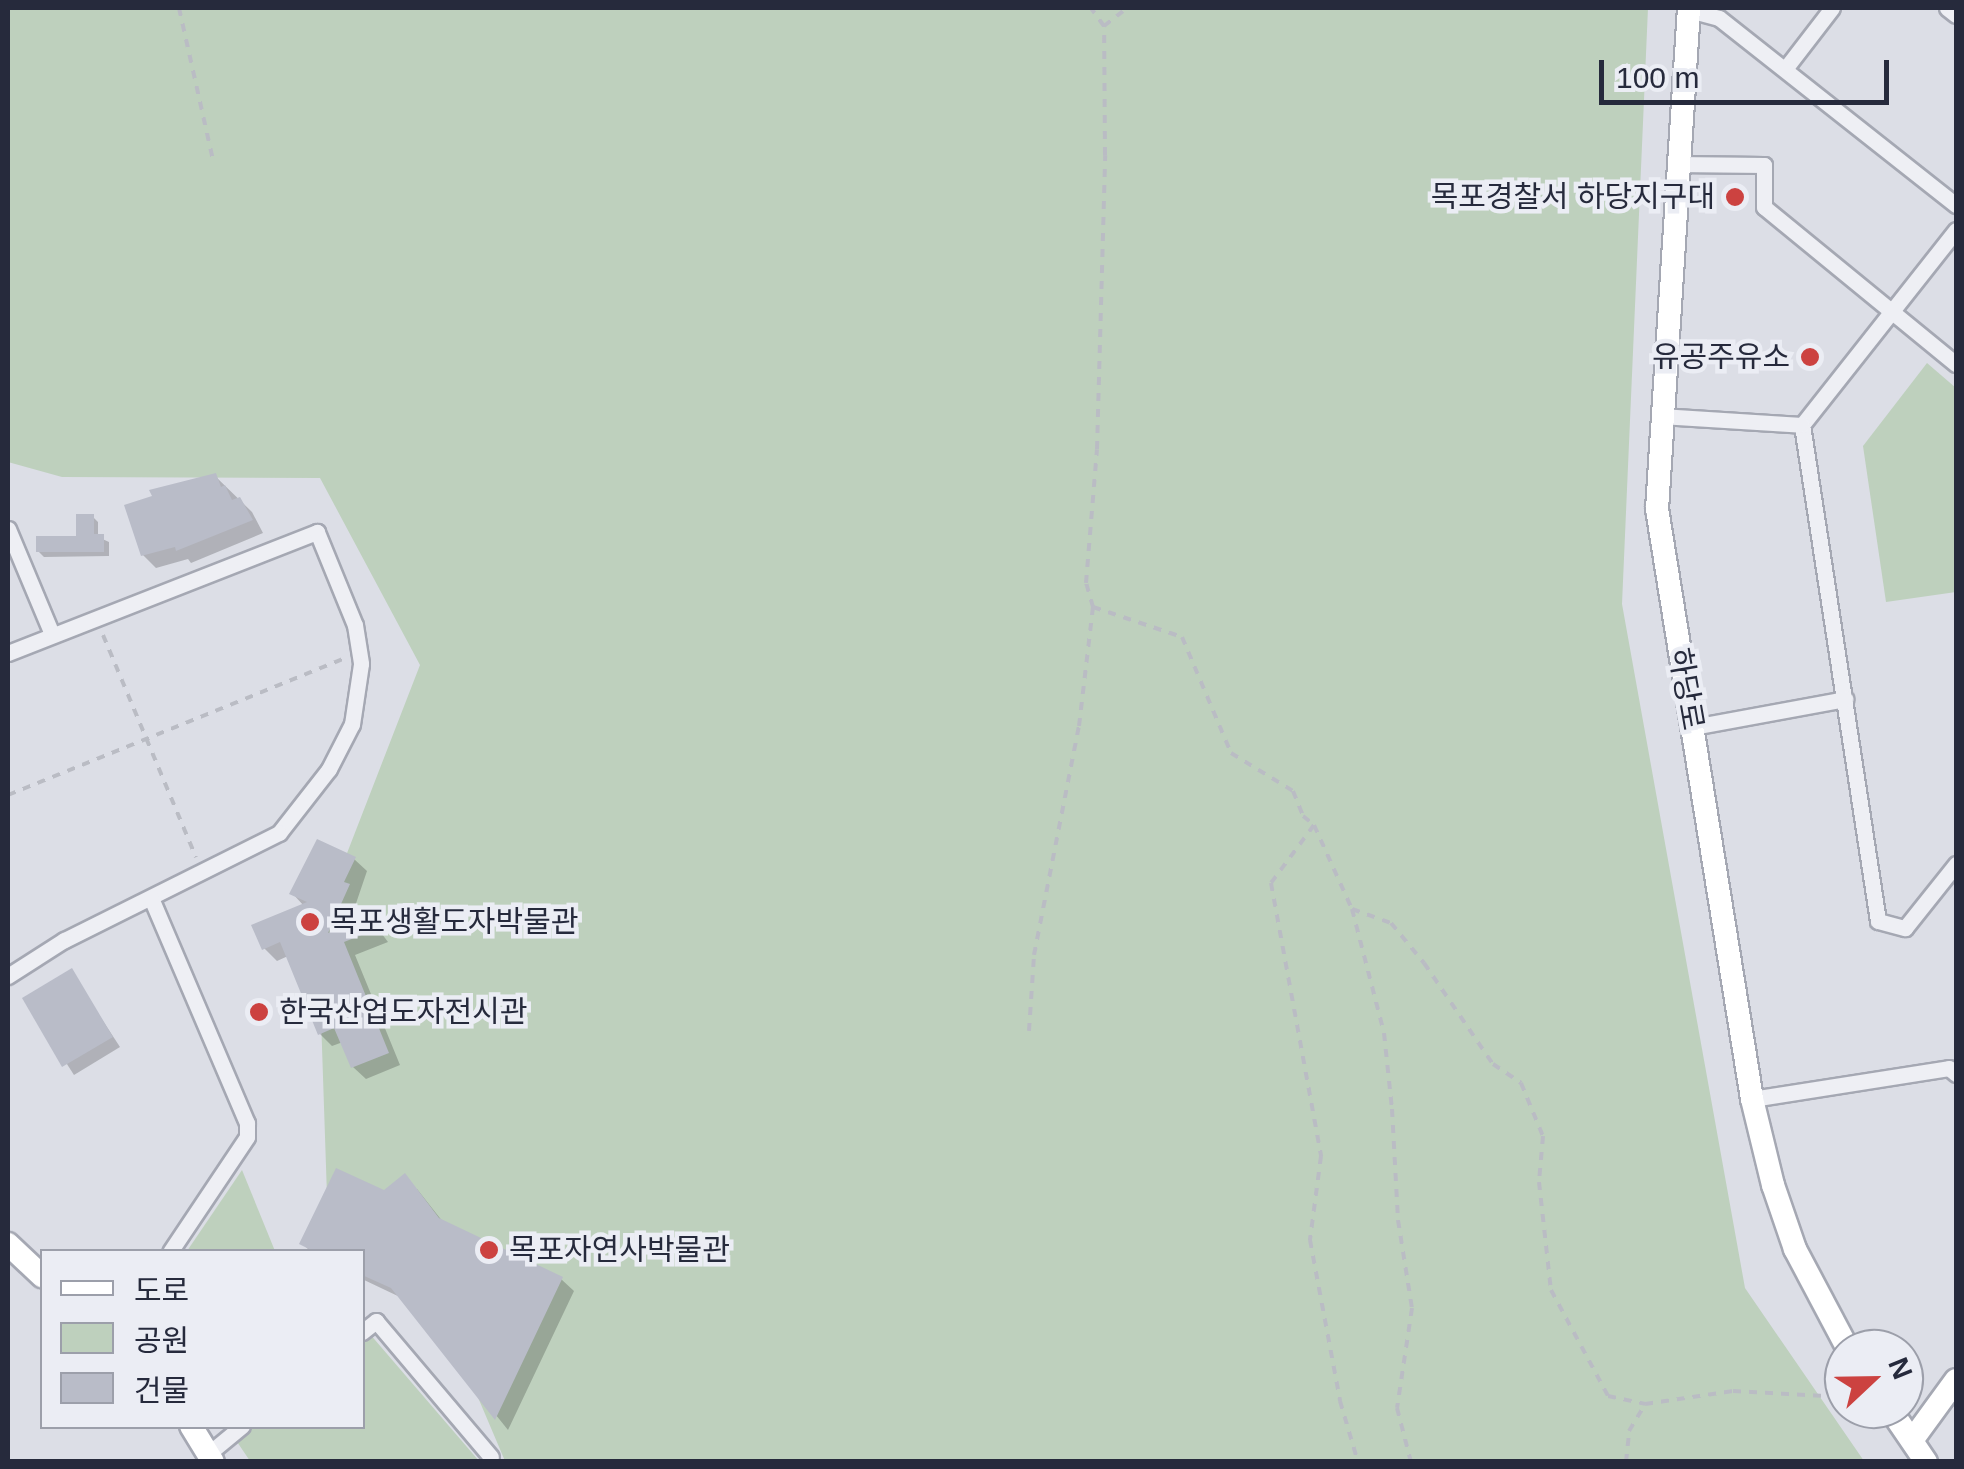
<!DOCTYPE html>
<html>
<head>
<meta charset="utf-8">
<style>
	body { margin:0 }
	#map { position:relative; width:1964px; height:1469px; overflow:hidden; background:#dcdee6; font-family:Helvetica,"Noto Sans KR",sans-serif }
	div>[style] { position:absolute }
	.green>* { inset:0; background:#bed0bd }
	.shadow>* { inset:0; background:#0003 }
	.building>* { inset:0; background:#b9bcc8 }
	.path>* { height:4px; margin-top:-2px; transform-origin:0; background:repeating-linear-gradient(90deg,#babcc4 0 8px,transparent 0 16px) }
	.roads { filter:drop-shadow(2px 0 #a5a8b3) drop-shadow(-2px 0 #a5a8b3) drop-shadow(0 2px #a5a8b3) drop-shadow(0 -2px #a5a8b3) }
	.street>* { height:15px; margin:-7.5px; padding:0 7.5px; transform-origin:7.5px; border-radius:7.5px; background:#eeeff4 }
	.secondary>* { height:22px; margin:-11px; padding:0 11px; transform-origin:11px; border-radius:11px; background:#fff }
	.dots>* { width:28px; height:28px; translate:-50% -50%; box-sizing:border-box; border:5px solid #ebedf4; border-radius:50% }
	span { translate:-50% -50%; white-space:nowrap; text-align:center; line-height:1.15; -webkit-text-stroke:9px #ebedf4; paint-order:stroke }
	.poi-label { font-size:30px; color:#262a3c }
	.right { translate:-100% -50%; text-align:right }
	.left { translate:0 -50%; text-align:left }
	.street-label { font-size:30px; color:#262a3c }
	.frame { position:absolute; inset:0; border:10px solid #262a3c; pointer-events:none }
	.legend { position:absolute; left:40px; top:1249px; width:325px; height:180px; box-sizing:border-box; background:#ebedf4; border:2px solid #9c9faa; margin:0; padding:12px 18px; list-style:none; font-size:30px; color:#262a3c }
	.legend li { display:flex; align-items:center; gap:20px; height:50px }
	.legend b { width:50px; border:2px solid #9c9faa }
	.north { position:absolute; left:1824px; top:1329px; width:100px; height:100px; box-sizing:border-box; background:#ebedf4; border:2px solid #9c9faa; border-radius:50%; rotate:68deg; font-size:28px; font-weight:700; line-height:40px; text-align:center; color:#262a3c }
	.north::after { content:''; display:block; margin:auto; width:35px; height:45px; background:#cc4240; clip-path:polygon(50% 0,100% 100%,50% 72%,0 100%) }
	.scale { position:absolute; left:1599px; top:60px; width:290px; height:45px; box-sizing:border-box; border:5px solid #262a3c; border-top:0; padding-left:12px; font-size:30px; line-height:35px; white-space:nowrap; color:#262a3c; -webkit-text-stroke:8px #ebedf4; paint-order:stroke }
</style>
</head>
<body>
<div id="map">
	<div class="green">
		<div style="clip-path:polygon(8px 8px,1648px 8px,1622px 604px,1745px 1288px,1864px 1461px,505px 1461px,443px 1315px,328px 1226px,318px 928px,420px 665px,320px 478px,62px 477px,8px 462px)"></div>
		<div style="clip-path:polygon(1927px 363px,1956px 388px,1956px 592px,1886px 602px,1863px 446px)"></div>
		<div style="clip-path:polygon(242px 1170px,275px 1251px,187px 1251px)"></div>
		<div style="clip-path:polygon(363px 1326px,479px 1461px,250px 1461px,227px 1427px,362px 1426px)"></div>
	</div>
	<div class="shadow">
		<div style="clip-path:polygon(215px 476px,252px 512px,263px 533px,191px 563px,188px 559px,156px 568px,143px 555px)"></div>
		<div style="clip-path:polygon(93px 517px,98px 522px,98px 537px,109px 542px,109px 556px,44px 557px,38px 551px,79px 539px)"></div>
		<div style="clip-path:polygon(354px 859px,367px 871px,348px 927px,370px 918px,388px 942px,355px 955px,400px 1065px,366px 1079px,353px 1067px,343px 1042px,332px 1046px,320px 1034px,288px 956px,277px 961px,264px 948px,304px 906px,292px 893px)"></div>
		<div style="clip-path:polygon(71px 972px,120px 1047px,74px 1075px,25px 999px)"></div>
		<div style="clip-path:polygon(417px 1189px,443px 1222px,561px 1279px,574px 1291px,508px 1430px,402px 1298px,362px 1279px,362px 1252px,311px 1252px,302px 1243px,384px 1193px)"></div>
	</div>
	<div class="building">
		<div style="clip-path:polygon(216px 473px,221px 487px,225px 485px,232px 500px,240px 497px,253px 520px,176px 551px,175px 547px,141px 556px,124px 505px,152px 496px,149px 490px)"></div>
		<div style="clip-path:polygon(76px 514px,94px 514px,94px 534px,104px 534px,104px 552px,36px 552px,36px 536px,76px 536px)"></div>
		<div style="clip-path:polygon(317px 839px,356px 857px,344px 882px,350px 884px,328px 933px,371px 915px,377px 929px,344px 942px,389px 1053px,351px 1068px,334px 1028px,318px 1035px,280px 942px,262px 950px,251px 925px,307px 902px,289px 894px)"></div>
		<div style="clip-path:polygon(72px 968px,113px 1037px,62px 1067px,22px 998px)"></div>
		<div style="clip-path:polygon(336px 1168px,384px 1190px,405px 1173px,439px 1218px,563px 1277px,495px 1420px,391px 1288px,362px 1275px,362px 1252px,315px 1252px,299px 1244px)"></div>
	</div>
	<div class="path">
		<div style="left:179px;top:8px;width:156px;rotate:77.4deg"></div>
		<div style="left:1104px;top:26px;width:29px;rotate:-38deg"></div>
		<div style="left:1093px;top:607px;width:94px;rotate:18.6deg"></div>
		<div style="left:1182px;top:637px;width:126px;rotate:67.1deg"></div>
		<div style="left:1231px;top:753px;width:73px;rotate:31.5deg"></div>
		<div style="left:1293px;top:791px;width:27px;rotate:68deg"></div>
		<div style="left:1303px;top:816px;width:14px;rotate:39deg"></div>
		<div style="left:1314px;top:825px;width:92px;rotate:65.7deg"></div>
		<div style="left:1352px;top:909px;width:128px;rotate:75.5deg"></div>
		<div style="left:1384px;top:1033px;width:76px;rotate:84deg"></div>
		<div style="left:1392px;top:1109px;width:111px;rotate:86.9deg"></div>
		<div style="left:1398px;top:1220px;width:89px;rotate:81deg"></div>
		<div style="left:1412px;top:1308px;width:101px;rotate:98.5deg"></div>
		<div style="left:1397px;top:1408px;width:56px;rotate:75.5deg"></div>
		<div style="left:103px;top:635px;width:241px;rotate:67.3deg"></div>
		<div style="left:8px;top:795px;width:365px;rotate:-22.1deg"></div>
		<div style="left:1314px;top:825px;width:72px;rotate:126.6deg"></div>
		<div style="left:1271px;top:883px;width:278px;rotate:79.6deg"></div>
		<div style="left:1321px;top:1156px;width:85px;rotate:97.5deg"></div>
		<div style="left:1310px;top:1240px;width:164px;rotate:79.4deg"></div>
		<div style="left:1340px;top:1401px;width:64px;rotate:73.6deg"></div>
		<div style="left:1352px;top:909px;width:41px;rotate:19.7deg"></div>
		<div style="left:1391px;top:923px;width:52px;rotate:50.5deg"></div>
		<div style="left:1424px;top:963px;width:122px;rotate:55.7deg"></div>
		<div style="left:1493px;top:1064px;width:34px;rotate:34deg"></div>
		<div style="left:1521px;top:1083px;width:57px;rotate:67.5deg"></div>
		<div style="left:1543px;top:1136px;width:46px;rotate:95deg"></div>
		<div style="left:1539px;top:1182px;width:109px;rotate:83.7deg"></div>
		<div style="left:1551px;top:1290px;width:120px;rotate:61.7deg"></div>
		<div style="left:1608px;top:1396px;width:38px;rotate:12deg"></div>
		<div style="left:1645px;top:1404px;width:89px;rotate:-8.4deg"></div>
		<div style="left:1733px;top:1391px;width:111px;rotate:3.1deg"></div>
		<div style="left:1029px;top:1031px;width:76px;rotate:-86.2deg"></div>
		<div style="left:1034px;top:955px;width:233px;rotate:-78.9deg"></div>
		<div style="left:1079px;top:726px;width:120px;rotate:-83.3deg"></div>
		<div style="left:1093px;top:607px;width:25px;rotate:-106deg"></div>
		<div style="left:1086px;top:583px;width:134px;rotate:-85.3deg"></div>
		<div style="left:1097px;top:449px;width:294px;rotate:-88.4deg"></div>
		<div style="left:1105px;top:155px;width:129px;rotate:-90.4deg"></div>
		<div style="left:1104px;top:26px;width:22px;rotate:-126deg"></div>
		<div style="left:1626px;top:1462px;width:31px;rotate:-84deg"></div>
		<div style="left:1629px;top:1431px;width:31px;rotate:-59deg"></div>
	</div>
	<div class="roads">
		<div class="street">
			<div style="left:1947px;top:8px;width:11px;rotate:38deg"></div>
			<div style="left:1689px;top:10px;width:31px;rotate:15deg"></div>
			<div style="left:1719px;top:18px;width:302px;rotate:38.3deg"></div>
			<div style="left:1785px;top:69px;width:77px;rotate:-52.4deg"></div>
			<div style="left:1676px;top:164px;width:88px;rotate:0.7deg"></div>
			<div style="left:1764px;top:165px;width:42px;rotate:90deg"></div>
			<div style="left:1764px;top:207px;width:248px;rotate:39.3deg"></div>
			<div style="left:1956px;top:230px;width:248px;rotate:128.3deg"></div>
			<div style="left:1802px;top:425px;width:502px;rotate:81.29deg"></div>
			<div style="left:1878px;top:921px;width:28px;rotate:15deg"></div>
			<div style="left:1905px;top:928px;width:82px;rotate:-51.4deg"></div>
			<div style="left:1660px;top:416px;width:142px;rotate:3.6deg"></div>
			<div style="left:8px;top:529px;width:114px;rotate:67.3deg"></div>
			<div style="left:8px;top:653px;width:332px;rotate:-21.4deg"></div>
			<div style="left:317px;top:532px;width:100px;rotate:67.8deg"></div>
			<div style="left:355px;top:625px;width:39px;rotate:81deg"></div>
			<div style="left:361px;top:664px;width:61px;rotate:98.5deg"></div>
			<div style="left:352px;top:724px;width:51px;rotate:117.1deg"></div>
			<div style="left:329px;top:769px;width:81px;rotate:128deg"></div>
			<div style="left:279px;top:833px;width:240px;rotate:153.5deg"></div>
			<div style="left:64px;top:940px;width:67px;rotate:147.3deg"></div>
			<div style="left:1693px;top:727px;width:155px;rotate:-10.4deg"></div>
			<div style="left:151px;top:898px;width:245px;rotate:66.9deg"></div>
			<div style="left:247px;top:1123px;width:14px;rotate:90deg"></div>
			<div style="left:247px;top:1137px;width:138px;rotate:123.8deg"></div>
			<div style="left:1752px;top:1099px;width:199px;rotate:-8.9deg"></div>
			<div style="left:1949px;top:1068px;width:9px;rotate:41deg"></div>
			<div style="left:362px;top:1332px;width:18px;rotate:-38deg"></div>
			<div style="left:376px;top:1321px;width:178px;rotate:49.8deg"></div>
			<div style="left:208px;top:1454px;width:44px;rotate:-39.5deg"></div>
		</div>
		<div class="secondary">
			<div style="left:1689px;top:8px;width:502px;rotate:93.65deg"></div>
			<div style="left:1657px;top:509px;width:598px;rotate:80.85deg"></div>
			<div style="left:1752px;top:1099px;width:89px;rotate:76.3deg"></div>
			<div style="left:1773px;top:1185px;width:68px;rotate:71deg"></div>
			<div style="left:1795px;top:1249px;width:113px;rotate:62.1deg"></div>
			<div style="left:8px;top:1244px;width:47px;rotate:43.3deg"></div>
			<div style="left:1890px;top:1409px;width:64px;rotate:55.8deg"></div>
			<div style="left:191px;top:1426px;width:42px;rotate:58.6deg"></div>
			<div style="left:1913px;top:1439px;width:73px;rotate:-53.9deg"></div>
		</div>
	</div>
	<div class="dots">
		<div style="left:1735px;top:197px;background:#cc4240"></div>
		<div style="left:1810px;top:357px;background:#cc4240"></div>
		<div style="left:310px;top:922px;background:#cc4240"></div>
		<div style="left:259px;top:1012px;background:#cc4240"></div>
		<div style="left:489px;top:1250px;background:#cc4240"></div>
	</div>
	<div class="poi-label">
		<span class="right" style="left:1715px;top:197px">목포경찰서 하당지구대</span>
		<span class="right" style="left:1790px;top:357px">유공주유소</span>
		<span class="left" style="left:330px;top:922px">목포생활도자박물관</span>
		<span class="left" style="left:279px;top:1012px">한국산업도자전시관</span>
		<span class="left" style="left:509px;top:1250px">목포자연사박물관</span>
	</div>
	<div class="street-label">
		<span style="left:1686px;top:689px;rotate:80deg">하당로</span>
	</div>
	<div class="frame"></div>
	<ul class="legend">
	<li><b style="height:12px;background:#fff"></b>도로</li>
	<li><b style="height:28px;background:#bed0bd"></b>공원</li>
	<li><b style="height:28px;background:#b9bcc8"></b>건물</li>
	</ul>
	<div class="north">N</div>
	<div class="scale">100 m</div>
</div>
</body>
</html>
